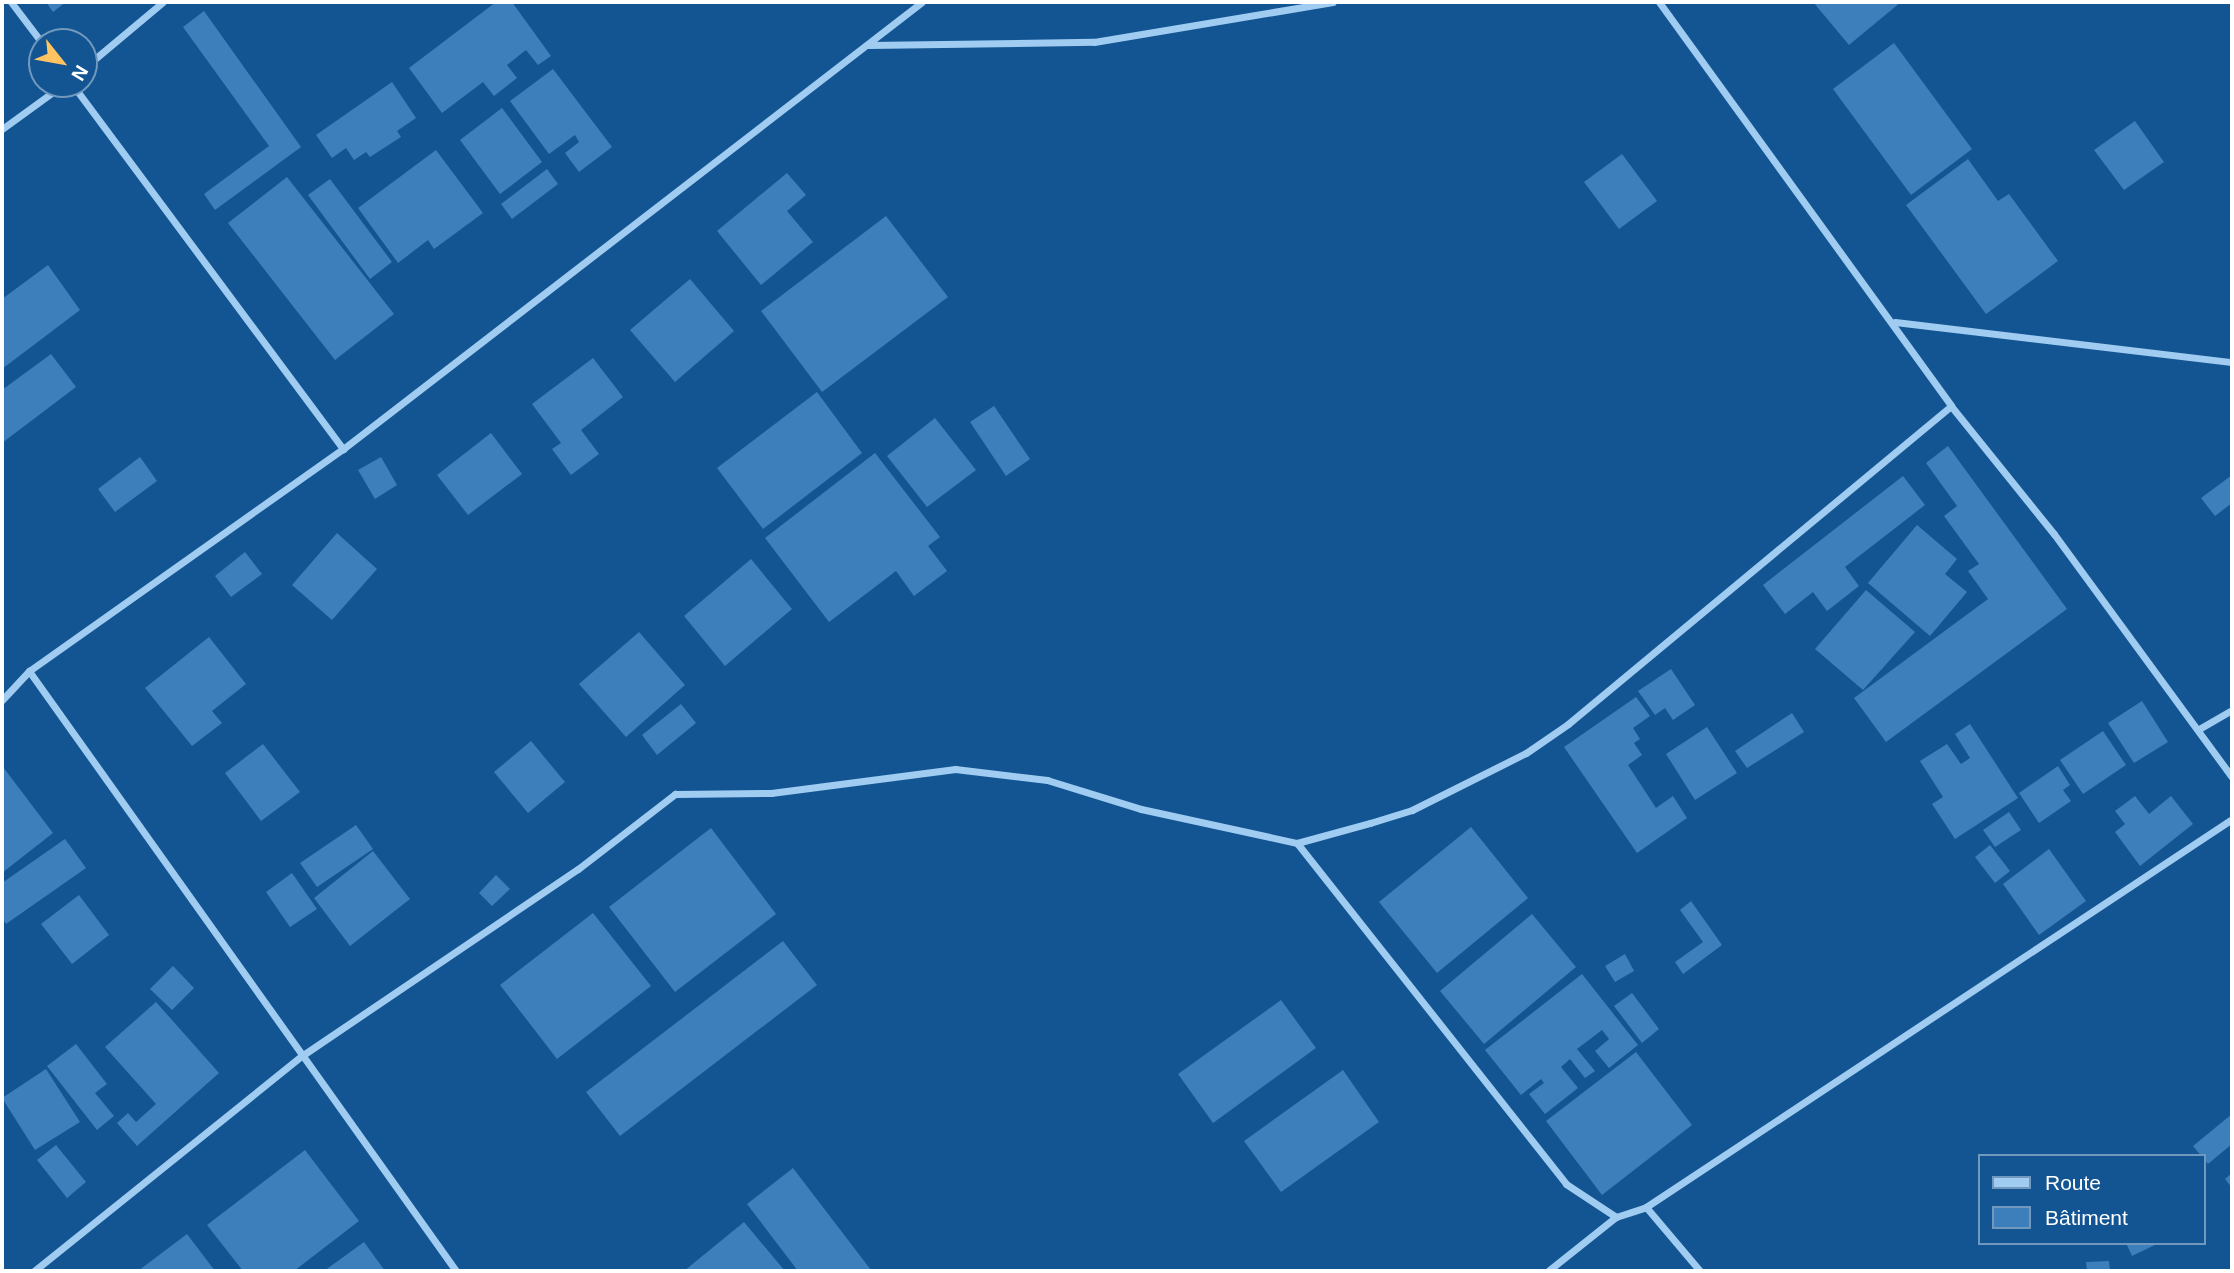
<!DOCTYPE html>
<html>
<head>
<meta charset="utf-8">
<style>
	body { margin:0 }
	#map { position:relative; width:2234px; height:1273px; overflow:hidden; background:#135592; font-family:Helvetica,sans-serif }
	div>[style] { position:absolute }
	.building>* { inset:0; background:#3c7fba }
	.minor>* { height:7px; margin:-3.5px; padding:0 3.5px; transform-origin:3.5px; border-radius:3.5px; background:#a0ccf2 }
	span { translate:-50% -50%; white-space:nowrap; text-align:center; line-height:1.15; -webkit-text-stroke:7px #135592; paint-order:stroke }
	.frame { position:absolute; inset:0; border:4px solid #fff; pointer-events:none }
	.legend { position:absolute; left:1978px; top:1154px; width:228px; height:91px; box-sizing:border-box; background:#135592; border:2px solid #7199be; margin:0; padding:9px 12px; list-style:none; font-size:21px; color:#fff }
	.legend li { display:flex; align-items:center; gap:14px; height:35px }
	.legend b { width:35px; border:2px solid #7199be }
	.north { position:absolute; left:28px; top:28px; width:70px; height:70px; box-sizing:border-box; background:#135592; border:2px solid #7199be; border-radius:50%; rotate:121deg; font-size:19px; font-weight:700; line-height:28px; text-align:center; color:#fff }
	.north::after { content:''; display:block; margin:auto; width:24px; height:32px; background:#ffc461; clip-path:polygon(50% 0,100% 100%,50% 72%,0 100%) }
</style>
</head>
<body>
<div id="map">
	<div class="building">
		<div style="clip-path:polygon(46px 2px,66px 2px,53px 12px)"></div>
		<div style="clip-path:polygon(496px 2px,512px 2px,551px 56px,538px 65px,526px 50px,507px 65px,517px 78px,494px 96px,483px 82px,442px 113px,409px 68px)"></div>
		<div style="clip-path:polygon(1813px 2px,1901px 2px,1849px 45px)"></div>
		<div style="clip-path:polygon(204px 11px,301px 147px,215px 210px,204px 194px,269px 146px,183px 27px)"></div>
		<div style="clip-path:polygon(1894px 43px,1972px 149px,1911px 195px,1833px 89px)"></div>
		<div style="clip-path:polygon(553px 69px,612px 147px,579px 172px,565px 153px,579px 142px,575px 135px,549px 154px,510px 101px)"></div>
		<div style="clip-path:polygon(392px 82px,416px 118px,397px 131px,401px 137px,370px 157px,366px 152px,354px 160px,346px 148px,332px 158px,316px 135px)"></div>
		<div style="clip-path:polygon(502px 108px,542px 162px,500px 194px,460px 140px)"></div>
		<div style="clip-path:polygon(2135px 121px,2164px 162px,2124px 190px,2094px 150px)"></div>
		<div style="clip-path:polygon(436px 150px,483px 213px,434px 249px,428px 240px,398px 263px,358px 208px)"></div>
		<div style="clip-path:polygon(1622px 154px,1657px 201px,1619px 229px,1584px 182px)"></div>
		<div style="clip-path:polygon(1968px 159px,1998px 201px,2009px 194px,2058px 261px,1986px 314px,1906px 205px)"></div>
		<div style="clip-path:polygon(547px 169px,558px 184px,512px 219px,501px 204px)"></div>
		<div style="clip-path:polygon(787px 173px,806px 195px,787px 211px,813px 242px,761px 285px,717px 231px)"></div>
		<div style="clip-path:polygon(287px 177px,394px 314px,335px 360px,228px 223px)"></div>
		<div style="clip-path:polygon(330px 179px,392px 262px,370px 279px,308px 195px)"></div>
		<div style="clip-path:polygon(886px 216px,948px 297px,822px 392px,761px 311px)"></div>
		<div style="clip-path:polygon(48px 265px,80px 310px,2px 369px,2px 299px)"></div>
		<div style="clip-path:polygon(690px 279px,734px 331px,675px 382px,630px 330px)"></div>
		<div style="clip-path:polygon(51px 354px,76px 387px,2px 443px,2px 390px)"></div>
		<div style="clip-path:polygon(593px 358px,623px 397px,581px 430px,599px 454px,571px 475px,552px 449px,561px 443px,532px 404px)"></div>
		<div style="clip-path:polygon(817px 392px,862px 453px,763px 529px,717px 468px)"></div>
		<div style="clip-path:polygon(994px 406px,1030px 459px,1006px 476px,970px 422px)"></div>
		<div style="clip-path:polygon(935px 418px,976px 470px,927px 507px,887px 456px)"></div>
		<div style="clip-path:polygon(491px 433px,522px 474px,468px 515px,437px 475px)"></div>
		<div style="clip-path:polygon(1948px 446px,2067px 609px,1886px 742px,1854px 698px,1988px 599px,1968px 571px,1979px 564px,1944px 516px,1957px 506px,1926px 463px)"></div>
		<div style="clip-path:polygon(875px 453px,940px 537px,928px 546px,947px 571px,914px 596px,896px 571px,829px 622px,765px 538px)"></div>
		<div style="clip-path:polygon(140px 457px,157px 481px,115px 512px,98px 489px)"></div>
		<div style="clip-path:polygon(381px 457px,397px 485px,375px 499px,358px 470px)"></div>
		<div style="clip-path:polygon(2232px 475px,2232px 503px,2215px 516px,2201px 498px)"></div>
		<div style="clip-path:polygon(1903px 476px,1925px 505px,1845px 567px,1859px 586px,1827px 611px,1813px 592px,1785px 614px,1763px 585px)"></div>
		<div style="clip-path:polygon(1917px 525px,1957px 559px,1945px 574px,1967px 592px,1930px 636px,1868px 583px)"></div>
		<div style="clip-path:polygon(337px 533px,377px 569px,332px 620px,292px 585px)"></div>
		<div style="clip-path:polygon(245px 552px,262px 574px,231px 597px,215px 576px)"></div>
		<div style="clip-path:polygon(751px 559px,792px 609px,725px 666px,684px 616px)"></div>
		<div style="clip-path:polygon(1866px 590px,1915px 632px,1863px 690px,1815px 649px)"></div>
		<div style="clip-path:polygon(639px 632px,685px 685px,626px 737px,579px 684px)"></div>
		<div style="clip-path:polygon(209px 637px,246px 684px,212px 711px,222px 723px,192px 746px,145px 688px)"></div>
		<div style="clip-path:polygon(1671px 669px,1695px 705px,1673px 720px,1665px 708px,1655px 715px,1638px 691px)"></div>
		<div style="clip-path:polygon(1636px 697px,1650px 716px,1633px 728px,1640px 739px,1634px 743px,1642px 755px,1628px 765px,1656px 808px,1673px 796px,1687px 818px,1637px 853px,1564px 747px)"></div>
		<div style="clip-path:polygon(2142px 701px,2168px 742px,2134px 763px,2108px 723px)"></div>
		<div style="clip-path:polygon(681px 704px,696px 723px,657px 755px,642px 735px)"></div>
		<div style="clip-path:polygon(1792px 713px,1804px 732px,1747px 768px,1735px 751px)"></div>
		<div style="clip-path:polygon(1970px 724px,2018px 798px,1955px 839px,1932px 804px,1943px 797px,1920px 761px,1947px 744px,1961px 764px,1970px 758px,1955px 734px)"></div>
		<div style="clip-path:polygon(1707px 727px,1737px 773px,1695px 800px,1666px 754px)"></div>
		<div style="clip-path:polygon(2103px 731px,2126px 765px,2083px 794px,2060px 760px)"></div>
		<div style="clip-path:polygon(531px 741px,565px 782px,528px 813px,494px 772px)"></div>
		<div style="clip-path:polygon(263px 744px,300px 792px,261px 821px,225px 773px)"></div>
		<div style="clip-path:polygon(2058px 766px,2070px 785px,2063px 790px,2071px 801px,2039px 823px,2019px 793px)"></div>
		<div style="clip-path:polygon(3px 767px,53px 833px,2px 873px,2px 768px)"></div>
		<div style="clip-path:polygon(2135px 796px,2149px 814px,2171px 796px,2193px 824px,2140px 866px,2115px 832px,2125px 824px,2115px 811px)"></div>
		<div style="clip-path:polygon(2009px 812px,2021px 830px,1995px 847px,1983px 830px)"></div>
		<div style="clip-path:polygon(356px 825px,373px 849px,317px 887px,300px 863px)"></div>
		<div style="clip-path:polygon(1471px 827px,1528px 898px,1437px 973px,1379px 902px)"></div>
		<div style="clip-path:polygon(711px 828px,776px 914px,675px 992px,609px 907px)"></div>
		<div style="clip-path:polygon(65px 839px,86px 868px,6px 924px,2px 918px,2px 883px)"></div>
		<div style="clip-path:polygon(1990px 845px,2010px 871px,1995px 883px,1975px 857px)"></div>
		<div style="clip-path:polygon(2049px 849px,2086px 901px,2039px 935px,2003px 884px)"></div>
		<div style="clip-path:polygon(373px 851px,410px 899px,350px 946px,314px 898px)"></div>
		<div style="clip-path:polygon(292px 873px,317px 909px,290px 927px,266px 892px)"></div>
		<div style="clip-path:polygon(496px 875px,510px 889px,492px 906px,479px 893px)"></div>
		<div style="clip-path:polygon(79px 895px,109px 935px,72px 964px,41px 924px)"></div>
		<div style="clip-path:polygon(1691px 901px,1722px 945px,1683px 974px,1675px 962px,1703px 942px,1680px 910px)"></div>
		<div style="clip-path:polygon(593px 913px,651px 986px,557px 1059px,500px 985px)"></div>
		<div style="clip-path:polygon(1532px 914px,1576px 967px,1484px 1044px,1440px 991px)"></div>
		<div style="clip-path:polygon(783px 941px,817px 985px,620px 1136px,586px 1092px)"></div>
		<div style="clip-path:polygon(1625px 954px,1634px 971px,1615px 982px,1605px 966px)"></div>
		<div style="clip-path:polygon(173px 966px,194px 988px,172px 1010px,150px 989px)"></div>
		<div style="clip-path:polygon(1582px 974px,1638px 1045px,1609px 1068px,1595px 1051px,1609px 1039px,1602px 1030px,1577px 1049px,1595px 1071px,1585px 1078px,1570px 1059px,1561px 1067px,1578px 1088px,1545px 1114px,1529px 1094px,1544px 1083px,1541px 1079px,1521px 1095px,1485px 1050px)"></div>
		<div style="clip-path:polygon(1632px 993px,1659px 1029px,1642px 1043px,1614px 1006px)"></div>
		<div style="clip-path:polygon(1281px 1000px,1316px 1048px,1213px 1123px,1178px 1074px)"></div>
		<div style="clip-path:polygon(156px 1002px,219px 1073px,137px 1146px,117px 1123px,128px 1113px,136px 1122px,156px 1104px,105px 1047px)"></div>
		<div style="clip-path:polygon(76px 1044px,107px 1084px,95px 1093px,114px 1116px,97px 1130px,47px 1066px)"></div>
		<div style="clip-path:polygon(1636px 1052px,1692px 1125px,1602px 1195px,1546px 1121px)"></div>
		<div style="clip-path:polygon(46px 1069px,80px 1122px,35px 1150px,2px 1098px)"></div>
		<div style="clip-path:polygon(1343px 1070px,1379px 1122px,1281px 1192px,1244px 1141px)"></div>
		<div style="clip-path:polygon(2232px 1114px,2232px 1144px,2208px 1164px,2193px 1146px)"></div>
		<div style="clip-path:polygon(56px 1145px,86px 1182px,67px 1198px,37px 1160px)"></div>
		<div style="clip-path:polygon(305px 1150px,359px 1221px,294px 1271px,243px 1271px,207px 1225px)"></div>
		<div style="clip-path:polygon(793px 1168px,871px 1270px,869px 1271px,798px 1271px,747px 1204px)"></div>
		<div style="clip-path:polygon(2232px 1173px,2232px 1188px,2225px 1179px)"></div>
		<div style="clip-path:polygon(744px 1222px,785px 1271px,684px 1271px)"></div>
		<div style="clip-path:polygon(187px 1234px,215px 1271px,138px 1271px)"></div>
		<div style="clip-path:polygon(364px 1242px,385px 1271px,324px 1271px)"></div>
		<div style="clip-path:polygon(2126px 1243px,2159px 1243px,2132px 1256px)"></div>
		<div style="clip-path:polygon(2109px 1261px,2110px 1271px,2087px 1271px,2086px 1262px)"></div>
	</div>
	<div class="minor">
		<div style="left:11px;top:2px;width:51px;rotate:52.9deg"></div>
		<div style="left:1659px;top:2px;width:498px;rotate:54.1deg"></div>
		<div style="left:1951px;top:406px;width:164px;rotate:51.2deg"></div>
		<div style="left:2054px;top:534px;width:301px;rotate:53.8deg"></div>
		<div style="left:868px;top:45px;width:226px;rotate:-0.8deg"></div>
		<div style="left:1094px;top:42px;width:242px;rotate:-9.5deg"></div>
		<div style="left:84px;top:68px;width:103px;rotate:-39.9deg"></div>
		<div style="left:72px;top:84px;width:455px;rotate:53.4deg"></div>
		<div style="left:2px;top:129px;width:77px;rotate:-36deg"></div>
		<div style="left:1895px;top:322px;width:339px;rotate:6.8deg"></div>
		<div style="left:29px;top:671px;width:736px;rotate:54.56deg"></div>
		<div style="left:2px;top:700px;width:40px;rotate:-47deg"></div>
		<div style="left:29px;top:671px;width:385px;rotate:-35.3deg"></div>
		<div style="left:343px;top:449px;width:731px;rotate:-37.67deg"></div>
		<div style="left:2199px;top:729px;width:38px;rotate:-30deg"></div>
		<div style="left:1297px;top:843px;width:434px;rotate:51.7deg"></div>
		<div style="left:1566px;top:1184px;width:60px;rotate:33.4deg"></div>
		<div style="left:1616px;top:1217px;width:32px;rotate:-18deg"></div>
		<div style="left:1646px;top:1207px;width:703px;rotate:-33.51deg"></div>
		<div style="left:1646px;top:1207px;width:84px;rotate:49.8deg"></div>
		<div style="left:34px;top:1271px;width:345px;rotate:-38.8deg"></div>
		<div style="left:303px;top:1055px;width:332px;rotate:-34.1deg"></div>
		<div style="left:578px;top:869px;width:123px;rotate:-37.7deg"></div>
		<div style="left:675px;top:794px;width:96px;rotate:-0.6deg"></div>
		<div style="left:771px;top:793px;width:186px;rotate:-7.4deg"></div>
		<div style="left:955px;top:769px;width:93px;rotate:6.8deg"></div>
		<div style="left:1047px;top:780px;width:98px;rotate:17.1deg"></div>
		<div style="left:1141px;top:809px;width:160px;rotate:12.3deg"></div>
		<div style="left:1297px;top:843px;width:76px;rotate:-15.3deg"></div>
		<div style="left:1370px;top:823px;width:44px;rotate:-17.2deg"></div>
		<div style="left:1412px;top:810px;width:127px;rotate:-26.6deg"></div>
		<div style="left:1526px;top:753px;width:51px;rotate:-34.6deg"></div>
		<div style="left:1568px;top:724px;width:498px;rotate:-39.7deg"></div>
		<div style="left:1548px;top:1271px;width:87px;rotate:-38.5deg"></div>
	</div>
	<div class="frame"></div>
	<ul class="legend">
	<li><b style="height:9px;background:#a0ccf2"></b>Route</li>
	<li><b style="height:19px;background:#3c7fba"></b>Bâtiment</li>
	</ul>
	<div class="north">N</div>
</div>
</body>
</html>
